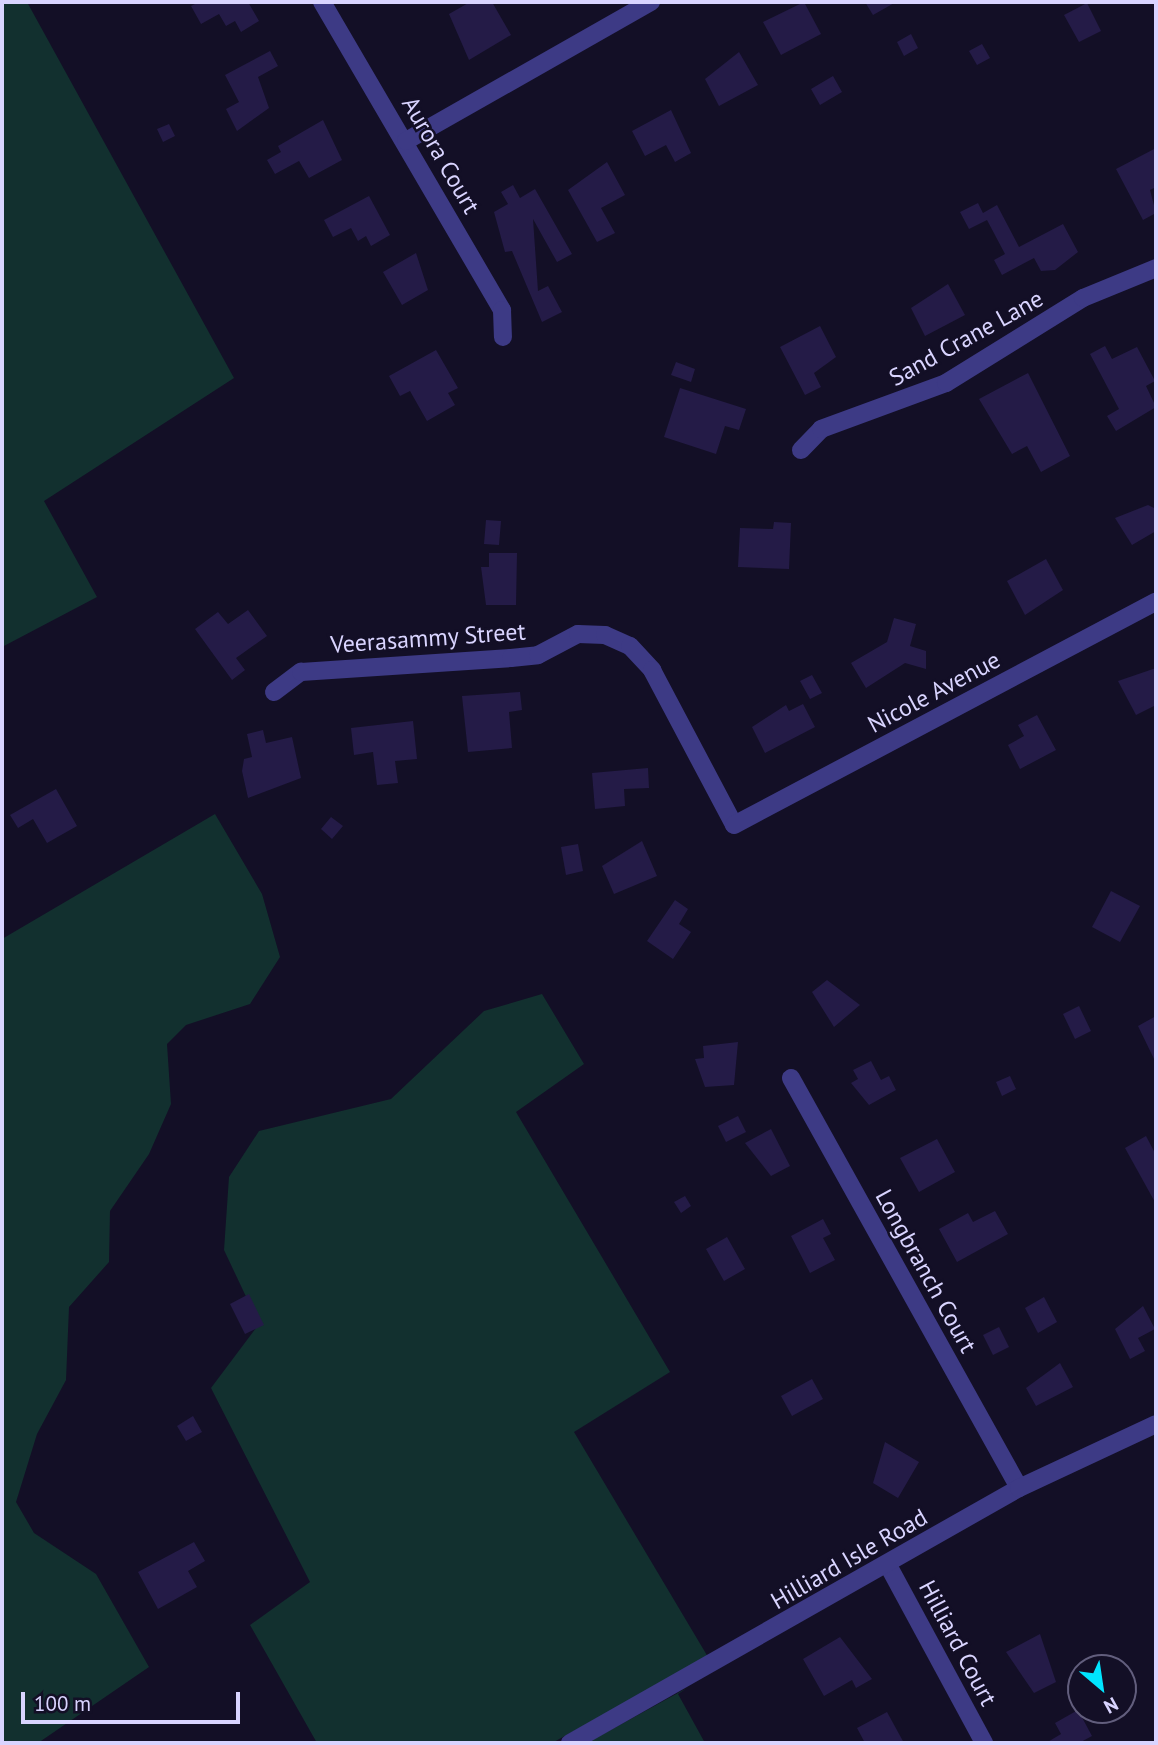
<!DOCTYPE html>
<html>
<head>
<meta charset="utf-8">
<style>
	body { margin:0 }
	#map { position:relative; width:1158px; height:1745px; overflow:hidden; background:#130f26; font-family:"PT Sans",sans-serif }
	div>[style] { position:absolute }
	.green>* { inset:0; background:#12302f }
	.building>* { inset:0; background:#241b47 }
	.minor>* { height:18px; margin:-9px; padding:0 9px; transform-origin:9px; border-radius:9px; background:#3d3a85 }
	span { translate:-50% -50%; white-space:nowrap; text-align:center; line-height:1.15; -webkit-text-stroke:5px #130f26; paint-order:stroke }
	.street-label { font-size:24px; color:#d9d4ff }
	.frame { position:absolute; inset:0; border:4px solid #d9d4ff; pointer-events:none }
	.north { position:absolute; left:1067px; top:1654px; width:70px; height:70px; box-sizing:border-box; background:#130f26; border:2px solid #625e7d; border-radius:50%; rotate:151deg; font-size:19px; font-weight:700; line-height:28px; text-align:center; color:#d9d4ff }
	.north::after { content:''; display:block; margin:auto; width:24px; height:32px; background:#00e5ff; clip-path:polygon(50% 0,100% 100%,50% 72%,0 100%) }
	.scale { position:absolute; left:21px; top:1692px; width:219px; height:32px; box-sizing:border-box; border:4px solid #d9d4ff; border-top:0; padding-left:9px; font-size:21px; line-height:24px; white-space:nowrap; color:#d9d4ff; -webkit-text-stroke:5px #130f26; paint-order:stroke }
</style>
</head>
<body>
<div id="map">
	<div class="green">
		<div style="clip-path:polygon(2px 2px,27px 2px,234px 378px,44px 501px,97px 597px,2px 647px)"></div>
		<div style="clip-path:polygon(215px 814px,262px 894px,280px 957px,250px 1004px,186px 1025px,167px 1044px,171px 1104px,149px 1154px,110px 1211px,109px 1262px,69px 1307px,66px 1380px,37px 1434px,16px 1502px,34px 1533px,96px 1574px,149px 1667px,38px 1743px,2px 1743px,2px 939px)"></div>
		<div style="clip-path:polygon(542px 994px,584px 1064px,516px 1112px,670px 1372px,574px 1432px,708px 1657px,552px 1743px,317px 1743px,250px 1625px,310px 1582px,211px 1388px,259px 1324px,224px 1250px,229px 1177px,259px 1131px,391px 1099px,484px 1011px)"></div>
		<div style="clip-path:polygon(687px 1688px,678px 1694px,705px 1743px,587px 1743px)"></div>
	</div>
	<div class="building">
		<div style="clip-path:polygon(199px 2px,248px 2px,259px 21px,241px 32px,235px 21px,226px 26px,219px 14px,201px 24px,191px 6px)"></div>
		<div style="clip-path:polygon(470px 2px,492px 2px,511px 35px,469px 60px,449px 14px)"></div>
		<div style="clip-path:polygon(804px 2px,821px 34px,781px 55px,763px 22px)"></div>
		<div style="clip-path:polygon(865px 2px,896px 2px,873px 15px)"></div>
		<div style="clip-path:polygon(1087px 3px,1101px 31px,1079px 42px,1064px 15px)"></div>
		<div style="clip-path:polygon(911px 34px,918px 48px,904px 56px,897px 42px)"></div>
		<div style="clip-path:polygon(982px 44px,990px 58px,977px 65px,969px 51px)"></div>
		<div style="clip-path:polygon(270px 51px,278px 66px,258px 77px,269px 108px,237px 131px,226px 109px,239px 102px,225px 75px)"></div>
		<div style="clip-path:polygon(739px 52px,758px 85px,719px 106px,705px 79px)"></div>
		<div style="clip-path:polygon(833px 76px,842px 92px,820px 105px,811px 89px)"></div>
		<div style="clip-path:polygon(671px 110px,691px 153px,675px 162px,666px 145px,645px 156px,632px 131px)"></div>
		<div style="clip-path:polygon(323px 120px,342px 160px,309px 178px,299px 161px,275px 174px,267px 160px,281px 152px,278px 146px)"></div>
		<div style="clip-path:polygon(169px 124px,175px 136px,163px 142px,157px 129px)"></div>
		<div style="clip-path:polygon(1156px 148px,1156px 187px,1150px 190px,1156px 213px,1143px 220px,1116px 169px)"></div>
		<div style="clip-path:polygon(607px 162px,625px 195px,601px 208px,615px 233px,597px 242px,568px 190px)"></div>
		<div style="clip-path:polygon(513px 185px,520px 198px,535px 189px,572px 254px,557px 262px,533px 219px,538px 291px,548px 286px,562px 312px,542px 322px,512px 251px,505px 252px,494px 212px,508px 204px,501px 192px)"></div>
		<div style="clip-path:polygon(369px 196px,390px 235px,371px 246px,366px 236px,358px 241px,351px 228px,333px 237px,324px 220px)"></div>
		<div style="clip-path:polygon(978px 203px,983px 213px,997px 205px,1019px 247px,1063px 224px,1078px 252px,1055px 270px,1041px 271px,1034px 258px,1002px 275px,994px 260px,1005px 254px,987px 220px,969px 229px,960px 212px)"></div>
		<div style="clip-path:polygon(416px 253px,428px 290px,402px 305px,383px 272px)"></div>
		<div style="clip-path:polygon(948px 284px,965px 315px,925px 336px,911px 308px)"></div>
		<div style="clip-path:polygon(820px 326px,836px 357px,814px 373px,821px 387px,805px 395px,780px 347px)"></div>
		<div style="clip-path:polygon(1105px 346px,1112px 359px,1137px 347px,1155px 381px,1146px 386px,1156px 407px,1116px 431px,1107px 416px,1119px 409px,1090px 354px)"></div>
		<div style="clip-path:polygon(436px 350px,458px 388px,448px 393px,455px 405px,427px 421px,410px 391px,400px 396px,389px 376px)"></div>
		<div style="clip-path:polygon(676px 362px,695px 369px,691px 382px,671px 375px)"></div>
		<div style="clip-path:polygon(1028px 373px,1070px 456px,1041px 472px,1027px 446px,1012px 454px,979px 399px)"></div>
		<div style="clip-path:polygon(680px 388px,746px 409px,739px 430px,725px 426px,716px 454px,664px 437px)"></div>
		<div style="clip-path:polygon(1148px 505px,1156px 509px,1156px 531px,1132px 545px,1115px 518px)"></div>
		<div style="clip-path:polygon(486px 520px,501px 521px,499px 545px,484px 544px)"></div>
		<div style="clip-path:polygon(774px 522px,791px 523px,789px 569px,738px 567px,740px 528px,773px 529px)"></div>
		<div style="clip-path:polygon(489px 553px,517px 553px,516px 605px,486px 605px,481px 567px,489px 567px)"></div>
		<div style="clip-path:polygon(1046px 559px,1063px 590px,1025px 615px,1007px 581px)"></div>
		<div style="clip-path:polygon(248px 610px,267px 636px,236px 658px,245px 670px,232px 680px,195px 629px,218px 612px,228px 624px)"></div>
		<div style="clip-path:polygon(894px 618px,916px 624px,910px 646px,926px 651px,926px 669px,905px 663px,866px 688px,851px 663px,887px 642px)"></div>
		<div style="clip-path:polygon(1156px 668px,1156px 705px,1136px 715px,1118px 681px)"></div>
		<div style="clip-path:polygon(812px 675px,822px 693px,810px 699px,800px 681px)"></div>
		<div style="clip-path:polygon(520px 692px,522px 710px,509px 712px,512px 748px,468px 752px,462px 696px)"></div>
		<div style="clip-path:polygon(803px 704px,815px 727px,765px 753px,752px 727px,786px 705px,789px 711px)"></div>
		<div style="clip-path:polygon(1037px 715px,1056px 750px,1020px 769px,1008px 745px,1024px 736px,1018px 725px)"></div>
		<div style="clip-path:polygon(413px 721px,417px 759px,395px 761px,398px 783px,377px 785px,373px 752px,354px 755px,351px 728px)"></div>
		<div style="clip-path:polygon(263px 730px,266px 743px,292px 737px,301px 778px,248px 798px,242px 771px,244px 759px,252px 757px,247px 734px)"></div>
		<div style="clip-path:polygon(648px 768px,649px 788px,624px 789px,625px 806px,595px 809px,592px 773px)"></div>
		<div style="clip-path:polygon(56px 789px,77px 826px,47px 843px,33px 819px,18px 828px,10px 815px)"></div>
		<div style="clip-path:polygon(331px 817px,343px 826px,332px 839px,321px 829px)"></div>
		<div style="clip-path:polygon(642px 841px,657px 876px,614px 894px,602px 866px)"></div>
		<div style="clip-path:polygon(578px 844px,583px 871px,566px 875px,561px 847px)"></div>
		<div style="clip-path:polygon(1111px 891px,1140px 906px,1120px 942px,1092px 927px)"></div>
		<div style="clip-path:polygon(675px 900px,688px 909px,679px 924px,691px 932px,673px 959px,647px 941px)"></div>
		<div style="clip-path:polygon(827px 980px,860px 1005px,834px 1027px,812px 992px)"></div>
		<div style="clip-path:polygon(1079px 1006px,1091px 1031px,1075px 1039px,1063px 1014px)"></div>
		<div style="clip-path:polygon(1156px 1016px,1156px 1063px,1138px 1026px)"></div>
		<div style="clip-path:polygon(738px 1042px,734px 1085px,705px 1087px,695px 1059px,704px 1058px,703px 1046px)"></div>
		<div style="clip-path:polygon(871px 1061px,881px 1080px,889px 1076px,896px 1090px,869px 1105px,851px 1083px,858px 1079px,853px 1070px)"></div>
		<div style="clip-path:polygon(1010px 1076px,1016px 1089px,1002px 1096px,996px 1082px)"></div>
		<div style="clip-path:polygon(738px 1116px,746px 1132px,726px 1142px,718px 1126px)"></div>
		<div style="clip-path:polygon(771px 1129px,790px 1166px,771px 1176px,745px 1143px)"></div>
		<div style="clip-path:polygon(1146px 1136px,1156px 1155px,1156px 1204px,1125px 1148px)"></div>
		<div style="clip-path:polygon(937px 1139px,955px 1172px,919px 1192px,900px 1158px)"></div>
		<div style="clip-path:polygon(685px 1196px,691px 1206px,681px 1213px,674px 1202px)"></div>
		<div style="clip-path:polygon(995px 1211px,1008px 1234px,957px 1262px,939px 1229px,968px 1213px,973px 1222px)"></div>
		<div style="clip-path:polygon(823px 1219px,831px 1234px,823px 1238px,835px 1260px,810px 1273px,791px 1236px)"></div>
		<div style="clip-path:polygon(727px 1237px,745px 1269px,724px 1281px,706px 1249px)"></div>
		<div style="clip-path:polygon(249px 1294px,264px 1325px,245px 1334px,230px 1304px)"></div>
		<div style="clip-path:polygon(1044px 1297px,1057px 1322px,1038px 1333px,1025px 1308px)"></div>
		<div style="clip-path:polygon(1143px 1306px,1155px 1329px,1138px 1338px,1145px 1351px,1130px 1359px,1115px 1329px)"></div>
		<div style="clip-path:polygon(999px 1327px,1009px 1347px,993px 1355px,983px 1335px)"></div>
		<div style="clip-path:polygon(1060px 1363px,1073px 1387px,1036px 1406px,1026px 1388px)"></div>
		<div style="clip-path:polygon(812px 1379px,823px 1399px,792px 1416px,781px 1396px)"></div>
		<div style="clip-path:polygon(193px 1416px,202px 1432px,186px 1441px,177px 1426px)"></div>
		<div style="clip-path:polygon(885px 1442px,919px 1462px,898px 1498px,873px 1483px)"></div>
		<div style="clip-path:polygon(194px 1542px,205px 1561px,188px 1571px,197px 1587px,158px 1609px,138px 1572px)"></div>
		<div style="clip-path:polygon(1040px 1634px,1056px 1682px,1034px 1693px,1006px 1652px)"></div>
		<div style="clip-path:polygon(840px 1637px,872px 1679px,856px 1688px,852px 1680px,824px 1696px,803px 1659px)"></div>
		<div style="clip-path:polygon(1078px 1710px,1092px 1736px,1079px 1743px,1046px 1743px,1061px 1734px,1055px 1723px)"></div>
		<div style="clip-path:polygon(887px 1712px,904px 1743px,865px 1743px,857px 1728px)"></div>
	</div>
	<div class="minor">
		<div style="left:322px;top:2px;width:357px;rotate:59.7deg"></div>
		<div style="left:502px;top:310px;width:27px;rotate:88deg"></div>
		<div style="left:406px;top:141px;width:282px;rotate:-29.6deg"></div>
		<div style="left:801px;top:450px;width:29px;rotate:-46deg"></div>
		<div style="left:821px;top:429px;width:133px;rotate:-20.2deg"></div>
		<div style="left:946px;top:383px;width:161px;rotate:-31.8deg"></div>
		<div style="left:1083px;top:298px;width:79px;rotate:-22.3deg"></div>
		<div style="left:274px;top:692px;width:34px;rotate:-37deg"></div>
		<div style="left:301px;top:672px;width:210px;rotate:-3.8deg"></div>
		<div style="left:511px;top:658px;width:27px;rotate:-6deg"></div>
		<div style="left:538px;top:655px;width:45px;rotate:-27.7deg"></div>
		<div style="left:578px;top:634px;width:27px;rotate:2deg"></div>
		<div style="left:605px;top:635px;width:27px;rotate:24deg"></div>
		<div style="left:630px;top:646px;width:33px;rotate:47deg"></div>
		<div style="left:652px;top:670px;width:175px;rotate:62.1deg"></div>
		<div style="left:734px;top:825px;width:477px;rotate:-27.9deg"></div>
		<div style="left:791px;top:1078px;width:469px;rotate:60.9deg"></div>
		<div style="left:889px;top:1567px;width:200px;rotate:61.6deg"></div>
		<div style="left:570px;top:1743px;width:516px;rotate:-29.59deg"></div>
		<div style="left:1019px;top:1488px;width:151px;rotate:-25deg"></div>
	</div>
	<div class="street-label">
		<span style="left:441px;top:155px;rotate:60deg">Aurora Court</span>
		<span style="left:966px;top:338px;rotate:-29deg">Sand Crane Lane</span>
		<span style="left:428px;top:638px;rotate:-4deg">Veerasammy Street</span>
		<span style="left:934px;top:692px;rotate:-28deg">Nicole Avenue</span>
		<span style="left:926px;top:1271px;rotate:61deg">Longbranch Court</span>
		<span style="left:849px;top:1559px;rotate:-30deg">Hilliard Isle Road</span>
		<span style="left:958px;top:1643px;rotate:62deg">Hilliard Court</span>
	</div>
	<div class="frame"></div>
	<div class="north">N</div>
	<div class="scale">100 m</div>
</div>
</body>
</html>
